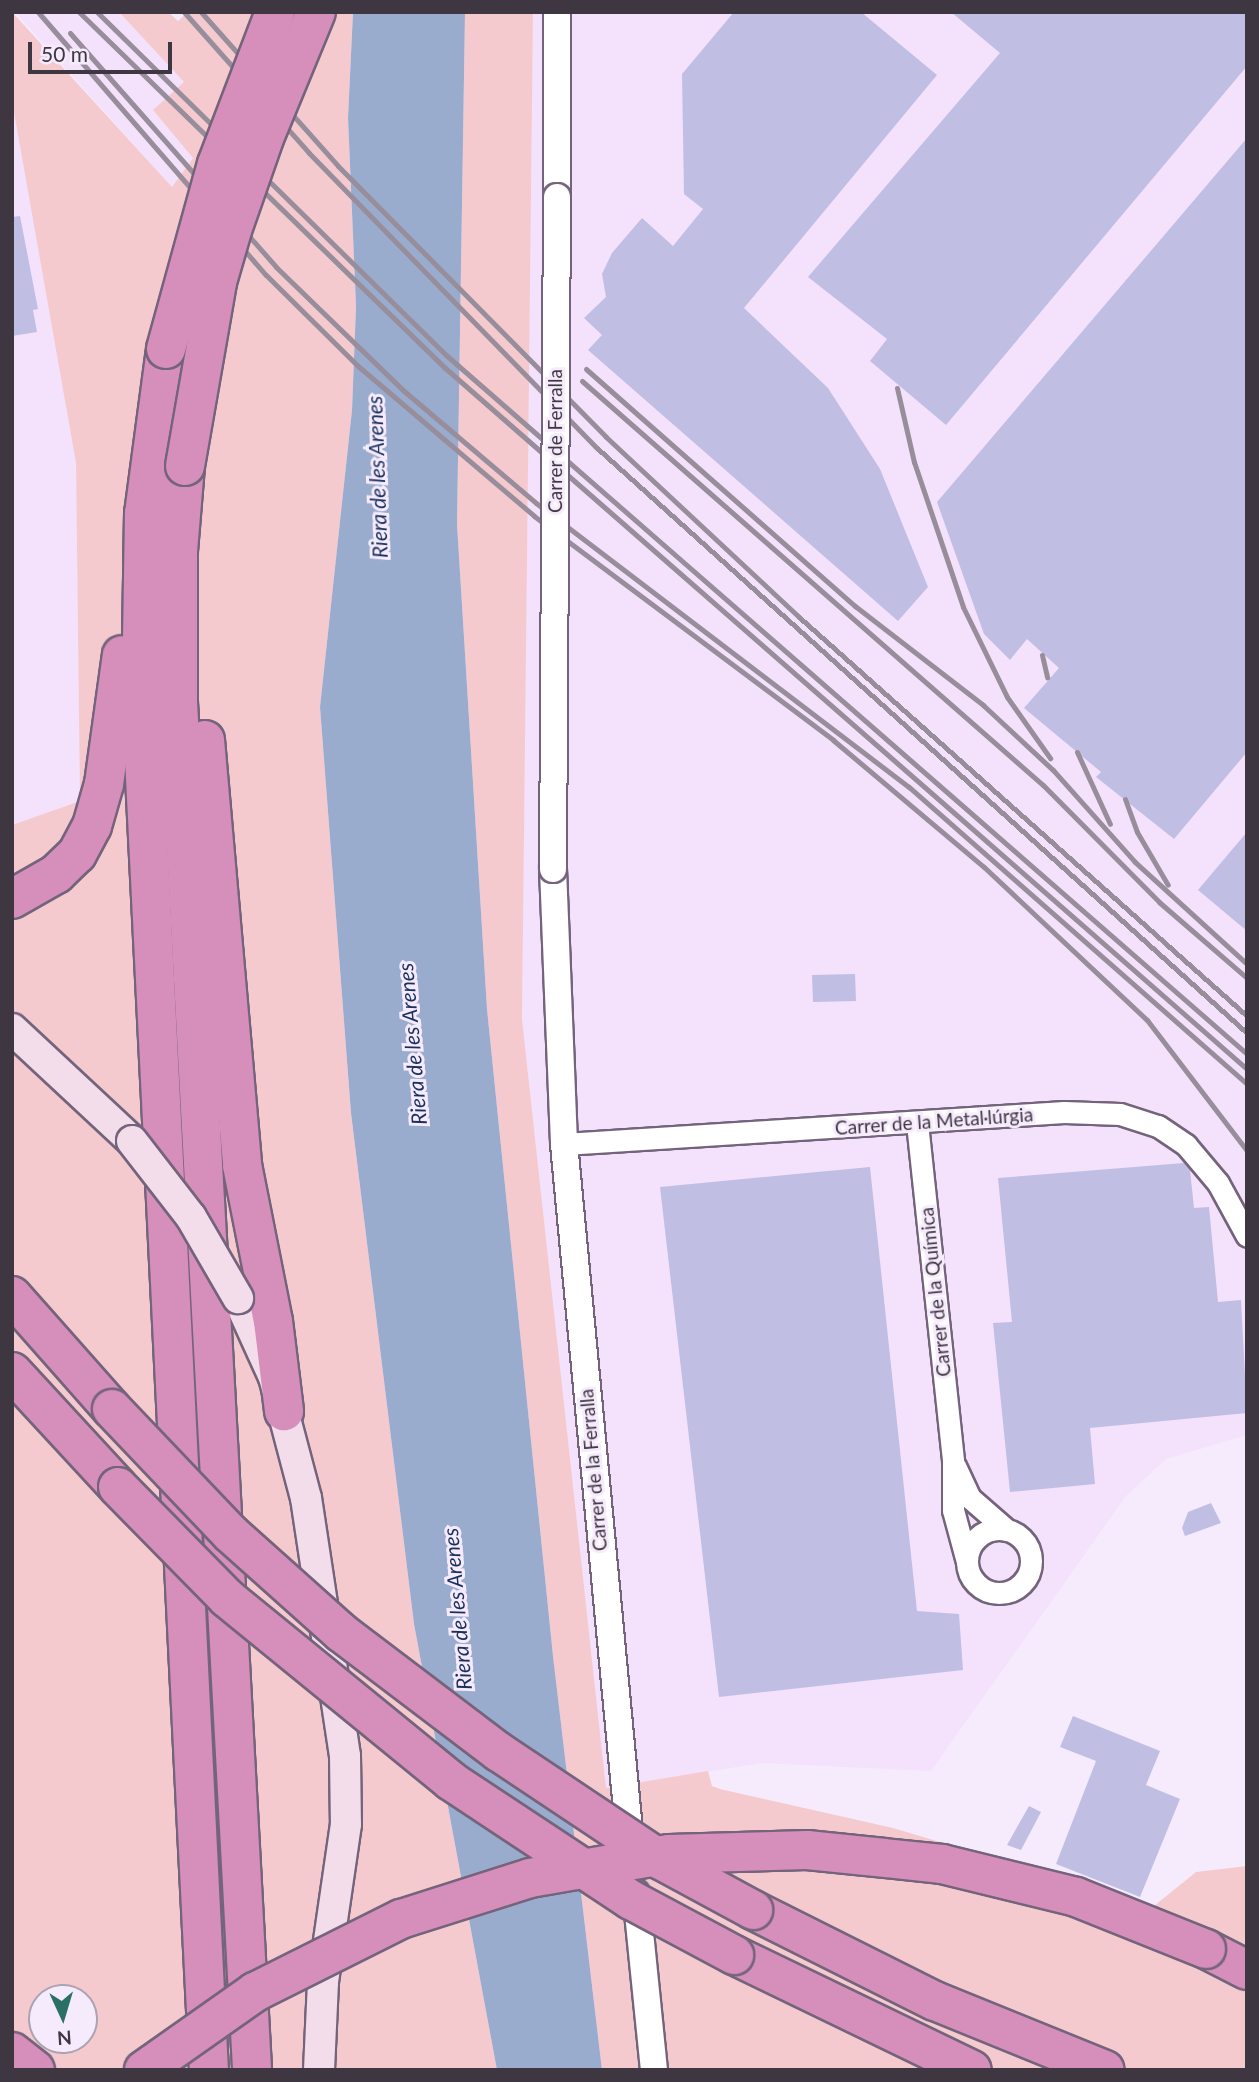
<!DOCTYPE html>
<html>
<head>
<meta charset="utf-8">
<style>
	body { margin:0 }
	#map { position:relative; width:1259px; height:2082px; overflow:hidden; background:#f6ebfc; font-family:Lato,sans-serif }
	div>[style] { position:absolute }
	.built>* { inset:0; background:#f4e1fc }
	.green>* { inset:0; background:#f4cacf }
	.water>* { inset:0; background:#99acce }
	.building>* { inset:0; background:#c1bee4 }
	.roads { filter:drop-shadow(2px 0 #74647b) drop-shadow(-2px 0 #74647b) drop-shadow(0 2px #74647b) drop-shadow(0 -2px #74647b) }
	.minor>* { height:21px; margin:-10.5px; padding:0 10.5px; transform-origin:10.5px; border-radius:10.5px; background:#fff }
	.minor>.ring { margin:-10.5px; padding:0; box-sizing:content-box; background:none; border:21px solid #fff; border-radius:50% }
	.tertiary>* { height:26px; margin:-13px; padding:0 13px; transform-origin:13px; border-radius:13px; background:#fff }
	.secondary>* { height:30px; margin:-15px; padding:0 15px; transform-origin:15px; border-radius:15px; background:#f3ddeb }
	.motorway>* { height:38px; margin:-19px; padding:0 19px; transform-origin:19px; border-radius:19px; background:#d68ebb }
	.rail>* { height:5px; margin:-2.5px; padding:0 2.5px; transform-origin:2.5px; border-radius:2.5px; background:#978d9b }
	.bridges { filter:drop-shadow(2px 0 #74647b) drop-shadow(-2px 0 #74647b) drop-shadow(0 2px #74647b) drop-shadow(0 -2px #74647b) }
	.tertiary-bridge>* { height:26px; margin:-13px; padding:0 13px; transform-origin:13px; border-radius:13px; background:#fff }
	.secondary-bridge>* { height:30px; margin:-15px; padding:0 15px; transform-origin:15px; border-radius:15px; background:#f3ddeb }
	.motorway-bridge>* { height:38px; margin:-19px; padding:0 19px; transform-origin:19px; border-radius:19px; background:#d68ebb }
	span { translate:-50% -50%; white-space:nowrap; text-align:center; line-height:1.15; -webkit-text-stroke:6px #f6ebfc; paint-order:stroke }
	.street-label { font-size:19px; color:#3e3641 }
	.water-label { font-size:21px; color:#18305c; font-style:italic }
	.frame { position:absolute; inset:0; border:14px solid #3e3641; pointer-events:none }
	.north { position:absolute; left:28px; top:1984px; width:70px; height:70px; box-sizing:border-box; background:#f6ebfc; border:2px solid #aca3b1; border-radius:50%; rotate:176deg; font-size:19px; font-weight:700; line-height:28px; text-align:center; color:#3e3641 }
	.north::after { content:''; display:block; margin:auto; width:24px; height:32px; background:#2b7065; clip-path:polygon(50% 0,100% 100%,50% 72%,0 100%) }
	.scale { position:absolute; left:28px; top:42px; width:144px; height:32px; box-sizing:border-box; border:4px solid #3e3641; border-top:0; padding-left:9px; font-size:21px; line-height:24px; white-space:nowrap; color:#3e3641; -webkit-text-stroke:5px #f6ebfc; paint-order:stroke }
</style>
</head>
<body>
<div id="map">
	<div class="built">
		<div style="clip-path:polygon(15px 12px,119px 12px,184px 82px,153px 110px,193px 158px,172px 187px)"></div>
		<div style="clip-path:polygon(533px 12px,1247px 12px,1247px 1435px,1166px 1459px,1126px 1496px,931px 1771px,762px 1763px,606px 1788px,522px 1019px)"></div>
		<div style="clip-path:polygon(12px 101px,76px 463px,80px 801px,12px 825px)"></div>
	</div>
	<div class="green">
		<div style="clip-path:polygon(evenodd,12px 12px,172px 187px,193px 158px,153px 110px,184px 82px,119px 12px,168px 12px,178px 21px,188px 12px,353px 12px,348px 118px,356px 306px,352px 410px,320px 707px,351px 1113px,414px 1624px,497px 2070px,12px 2070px,12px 825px,80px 801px,76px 463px,12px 101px,12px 12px,42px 1998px,84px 1998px,84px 2040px,42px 2040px,42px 1998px)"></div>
		<div style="clip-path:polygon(465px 12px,533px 12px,522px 1019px,606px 1788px,708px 1771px,712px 1786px,720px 1789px,893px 1828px,1154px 1906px,1196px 1872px,1247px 1866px,1247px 2070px,602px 2070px,553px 1656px,487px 1009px,457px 524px)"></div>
	</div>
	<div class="water">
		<div style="clip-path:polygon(353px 12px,465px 12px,457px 524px,487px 1009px,553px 1656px,602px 2070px,497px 2070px,414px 1624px,351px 1113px,320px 707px,352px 410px,356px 306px,348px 118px)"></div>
	</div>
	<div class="building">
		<div style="clip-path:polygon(734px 12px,861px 12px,937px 75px,744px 308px,828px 388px,880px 469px,928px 587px,898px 621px,588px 350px,602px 335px,584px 318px,606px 297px,602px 274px,612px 253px,642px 218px,673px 246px,703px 209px,684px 194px,682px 74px)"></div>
		<div style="clip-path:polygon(951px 12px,1247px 12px,1247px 66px,946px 425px,870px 361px,887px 339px,808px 277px,1000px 53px)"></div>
		<div style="clip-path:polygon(1247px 138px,1247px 752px,1174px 839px,1096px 777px,1101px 772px,1024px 708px,1059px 668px,1027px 639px,1010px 660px,984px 634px,937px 502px)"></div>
		<div style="clip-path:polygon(20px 216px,38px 309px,33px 310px,37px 332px,12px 336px,12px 217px)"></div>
		<div style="clip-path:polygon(1247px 832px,1247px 931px,1198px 890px)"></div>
		<div style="clip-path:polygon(855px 974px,856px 1001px,813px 1002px,812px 975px)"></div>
		<div style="clip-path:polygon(1184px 1163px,1190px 1170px,1194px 1208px,1209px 1207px,1218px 1302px,1241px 1300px,1247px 1413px,1090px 1428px,1095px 1484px,1010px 1492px,993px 1323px,1012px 1322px,998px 1178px)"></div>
		<div style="clip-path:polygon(870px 1167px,917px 1611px,959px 1614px,963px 1670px,719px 1697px,660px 1187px)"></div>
		<div style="clip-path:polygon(1211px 1503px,1221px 1523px,1185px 1536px,1182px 1528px,1188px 1512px)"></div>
		<div style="clip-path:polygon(1073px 1716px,1160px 1751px,1146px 1785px,1180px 1799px,1140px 1897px,1056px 1864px,1096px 1761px,1060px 1747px)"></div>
		<div style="clip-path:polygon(1029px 1806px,1041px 1812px,1021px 1850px,1007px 1845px)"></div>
	</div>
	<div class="roads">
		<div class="minor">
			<div style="left:917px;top:1123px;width:340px;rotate:83.9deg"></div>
			<div style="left:953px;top:1461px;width:49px;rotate:90deg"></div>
			<div style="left:953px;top:1510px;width:54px;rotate:74.9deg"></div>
			<div style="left:564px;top:1144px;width:501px;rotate:-3.66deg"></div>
			<div style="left:1064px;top:1112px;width:56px;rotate:2deg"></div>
			<div style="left:1120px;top:1114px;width:40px;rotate:18deg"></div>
			<div style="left:1158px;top:1126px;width:34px;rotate:34deg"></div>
			<div style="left:1186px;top:1145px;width:50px;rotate:49.9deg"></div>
			<div style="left:1218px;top:1183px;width:60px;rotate:61.3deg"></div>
			<div style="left:955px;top:1466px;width:35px;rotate:65deg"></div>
			<div style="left:970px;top:1498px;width:49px;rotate:40.9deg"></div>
			<div class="ring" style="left:967px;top:1529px;width:43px;height:43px"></div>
		</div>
		<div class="tertiary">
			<div style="left:557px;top:197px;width:185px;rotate:-90deg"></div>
			<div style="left:553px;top:869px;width:275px;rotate:87.7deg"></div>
			<div style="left:564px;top:1144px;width:710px;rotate:84.59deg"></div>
			<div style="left:636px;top:1893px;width:178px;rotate:84.2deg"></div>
		</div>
		<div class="secondary">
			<div style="left:12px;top:1029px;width:164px;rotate:43deg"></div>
			<div style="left:238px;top:1298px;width:87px;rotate:65.5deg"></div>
			<div style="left:274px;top:1377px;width:125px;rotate:75.2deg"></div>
			<div style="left:306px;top:1498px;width:261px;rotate:81.4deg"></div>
			<div style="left:345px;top:1756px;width:68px;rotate:89.2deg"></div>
			<div style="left:346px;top:1824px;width:160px;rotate:98.3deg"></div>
			<div style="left:323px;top:1982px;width:88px;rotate:92.6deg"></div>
		</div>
		<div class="motorway">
			<div style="left:166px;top:349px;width:165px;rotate:97.6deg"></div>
			<div style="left:144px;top:513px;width:183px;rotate:90.9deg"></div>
			<div style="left:141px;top:696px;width:1376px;rotate:87.17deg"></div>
			<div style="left:185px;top:466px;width:86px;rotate:94.7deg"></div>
			<div style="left:178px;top:552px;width:150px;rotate:90deg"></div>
			<div style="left:178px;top:702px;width:1370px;rotate:86.9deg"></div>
			<div style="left:205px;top:740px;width:427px;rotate:85deg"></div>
			<div style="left:242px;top:1165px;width:159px;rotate:78.8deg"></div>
			<div style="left:273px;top:1321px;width:91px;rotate:83deg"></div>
			<div style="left:12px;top:899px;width:51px;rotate:-29.6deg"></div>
			<div style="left:56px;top:874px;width:29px;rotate:-44deg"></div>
			<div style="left:77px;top:854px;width:32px;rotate:-62deg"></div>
			<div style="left:92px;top:826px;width:44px;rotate:-74.1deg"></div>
			<div style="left:104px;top:784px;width:130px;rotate:-82.1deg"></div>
			<div style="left:12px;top:1296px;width:151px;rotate:48.5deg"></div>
			<div style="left:12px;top:1372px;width:156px;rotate:47.3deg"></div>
			<div style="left:753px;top:1910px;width:203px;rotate:26.6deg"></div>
			<div style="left:935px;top:2001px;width:183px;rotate:22.1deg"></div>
			<div style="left:1206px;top:1949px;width:46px;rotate:27.1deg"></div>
			<div style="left:734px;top:1955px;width:264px;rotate:25.8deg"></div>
			<div style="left:12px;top:2052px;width:29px;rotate:38deg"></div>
		</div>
	</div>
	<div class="rail">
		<div style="left:38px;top:12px;width:348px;rotate:49.1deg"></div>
		<div style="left:266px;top:275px;width:129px;rotate:44.7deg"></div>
		<div style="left:358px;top:366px;width:231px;rotate:40.4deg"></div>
		<div style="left:534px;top:516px;width:374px;rotate:36.8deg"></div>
		<div style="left:833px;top:740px;width:197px;rotate:40.1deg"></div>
		<div style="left:984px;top:867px;width:224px;rotate:43.2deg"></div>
		<div style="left:1147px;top:1020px;width:165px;rotate:52.6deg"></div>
		<div style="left:79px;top:12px;width:509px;rotate:44.2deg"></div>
		<div style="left:444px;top:367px;width:1067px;rotate:41.16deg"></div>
		<div style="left:97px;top:12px;width:489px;rotate:44.5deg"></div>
		<div style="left:446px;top:355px;width:1063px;rotate:41.11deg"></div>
		<div style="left:184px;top:12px;width:188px;rotate:48.4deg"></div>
		<div style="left:309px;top:153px;width:412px;rotate:45.7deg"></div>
		<div style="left:597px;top:448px;width:874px;rotate:41.99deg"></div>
		<div style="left:201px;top:12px;width:206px;rotate:48.3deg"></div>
		<div style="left:338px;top:166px;width:381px;rotate:45.3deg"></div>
		<div style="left:606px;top:437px;width:264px;rotate:43deg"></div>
		<div style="left:799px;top:617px;width:600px;rotate:41.69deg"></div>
		<div style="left:70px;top:33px;width:312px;rotate:48.6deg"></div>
		<div style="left:276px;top:267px;width:178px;rotate:44.1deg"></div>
		<div style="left:404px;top:391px;width:173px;rotate:40.3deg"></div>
		<div style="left:536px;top:503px;width:469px;rotate:37.3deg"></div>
		<div style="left:909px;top:787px;width:450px;rotate:41.3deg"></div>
		<div style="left:586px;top:369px;width:359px;rotate:41.4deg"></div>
		<div style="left:855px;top:606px;width:162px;rotate:37.7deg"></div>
		<div style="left:983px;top:705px;width:96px;rotate:42.9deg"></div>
		<div style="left:1053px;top:770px;width:123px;rotate:48.3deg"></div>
		<div style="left:1135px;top:862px;width:151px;rotate:42.3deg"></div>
		<div style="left:582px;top:381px;width:613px;rotate:41.23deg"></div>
		<div style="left:1043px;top:785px;width:165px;rotate:45.2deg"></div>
		<div style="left:1159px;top:902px;width:116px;rotate:40.8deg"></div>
		<div style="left:897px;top:388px;width:76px;rotate:77.1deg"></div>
		<div style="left:914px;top:462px;width:153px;rotate:71.3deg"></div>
		<div style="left:963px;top:607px;width:100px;rotate:63.9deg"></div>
		<div style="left:1007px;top:697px;width:75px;rotate:54.8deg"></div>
		<div style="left:1042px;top:655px;width:23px;rotate:77deg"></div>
		<div style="left:1077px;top:752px;width:79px;rotate:65.4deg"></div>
		<div style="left:1125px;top:799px;width:35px;rotate:70deg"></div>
		<div style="left:1137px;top:832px;width:61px;rotate:59.7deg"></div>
	</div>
	<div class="bridges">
		<div class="tertiary-bridge">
			<div style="left:553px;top:869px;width:672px;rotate:-89.66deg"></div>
		</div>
		<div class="secondary-bridge">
			<div style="left:132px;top:1141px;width:96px;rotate:52.2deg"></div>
			<div style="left:191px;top:1217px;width:94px;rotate:59.9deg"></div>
		</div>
		<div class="motorway-bridge">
			<div style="left:166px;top:349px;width:192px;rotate:-74.6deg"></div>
			<div style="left:217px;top:164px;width:163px;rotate:-69.1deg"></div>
			<div style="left:185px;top:466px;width:187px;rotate:-80.1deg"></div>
			<div style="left:217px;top:282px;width:54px;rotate:-73.9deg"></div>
			<div style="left:232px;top:230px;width:97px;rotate:-70.8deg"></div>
			<div style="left:264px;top:138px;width:136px;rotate:-67.6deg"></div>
			<div style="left:112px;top:1409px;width:171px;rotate:46.4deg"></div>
			<div style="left:230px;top:1533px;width:150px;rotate:41.8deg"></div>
			<div style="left:342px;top:1633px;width:197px;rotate:37.2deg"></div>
			<div style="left:499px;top:1752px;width:195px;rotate:33.7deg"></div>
			<div style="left:661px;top:1860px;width:105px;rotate:28.5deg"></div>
			<div style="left:118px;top:1487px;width:156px;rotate:45.5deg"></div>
			<div style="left:227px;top:1598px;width:289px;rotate:39.2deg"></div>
			<div style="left:451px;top:1781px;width:216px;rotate:33.5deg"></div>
			<div style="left:631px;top:1900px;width:117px;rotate:28.1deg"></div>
			<div style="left:144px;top:2070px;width:136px;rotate:-35.1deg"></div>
			<div style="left:255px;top:1992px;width:163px;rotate:-26.6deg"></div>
			<div style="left:401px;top:1919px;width:135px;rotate:-17.6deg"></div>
			<div style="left:530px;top:1878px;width:141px;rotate:-9.8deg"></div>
			<div style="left:669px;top:1854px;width:138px;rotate:-1.7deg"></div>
			<div style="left:807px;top:1850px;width:136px;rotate:5.9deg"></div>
			<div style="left:942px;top:1864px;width:138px;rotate:13.8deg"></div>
			<div style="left:1076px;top:1897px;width:140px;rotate:21.8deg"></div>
		</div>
	</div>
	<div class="street-label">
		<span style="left:555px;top:441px;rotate:-90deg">Carrer de Ferralla</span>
		<span style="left:934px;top:1121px;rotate:-4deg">Carrer de la Metal·lúrgia</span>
		<span style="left:935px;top:1292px;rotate:-96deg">Carrer de la Química</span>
		<span style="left:593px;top:1470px;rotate:-95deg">Carrer de la Ferralla</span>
	</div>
	<div class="water-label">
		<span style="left:377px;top:477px;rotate:-92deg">Riera de les Arenes</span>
		<span style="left:412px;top:1044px;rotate:-95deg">Riera de les Arenes</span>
		<span style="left:457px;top:1609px;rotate:-95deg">Riera de les Arenes</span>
	</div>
	<div class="frame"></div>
	<div class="north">N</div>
	<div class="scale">50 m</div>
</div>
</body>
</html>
